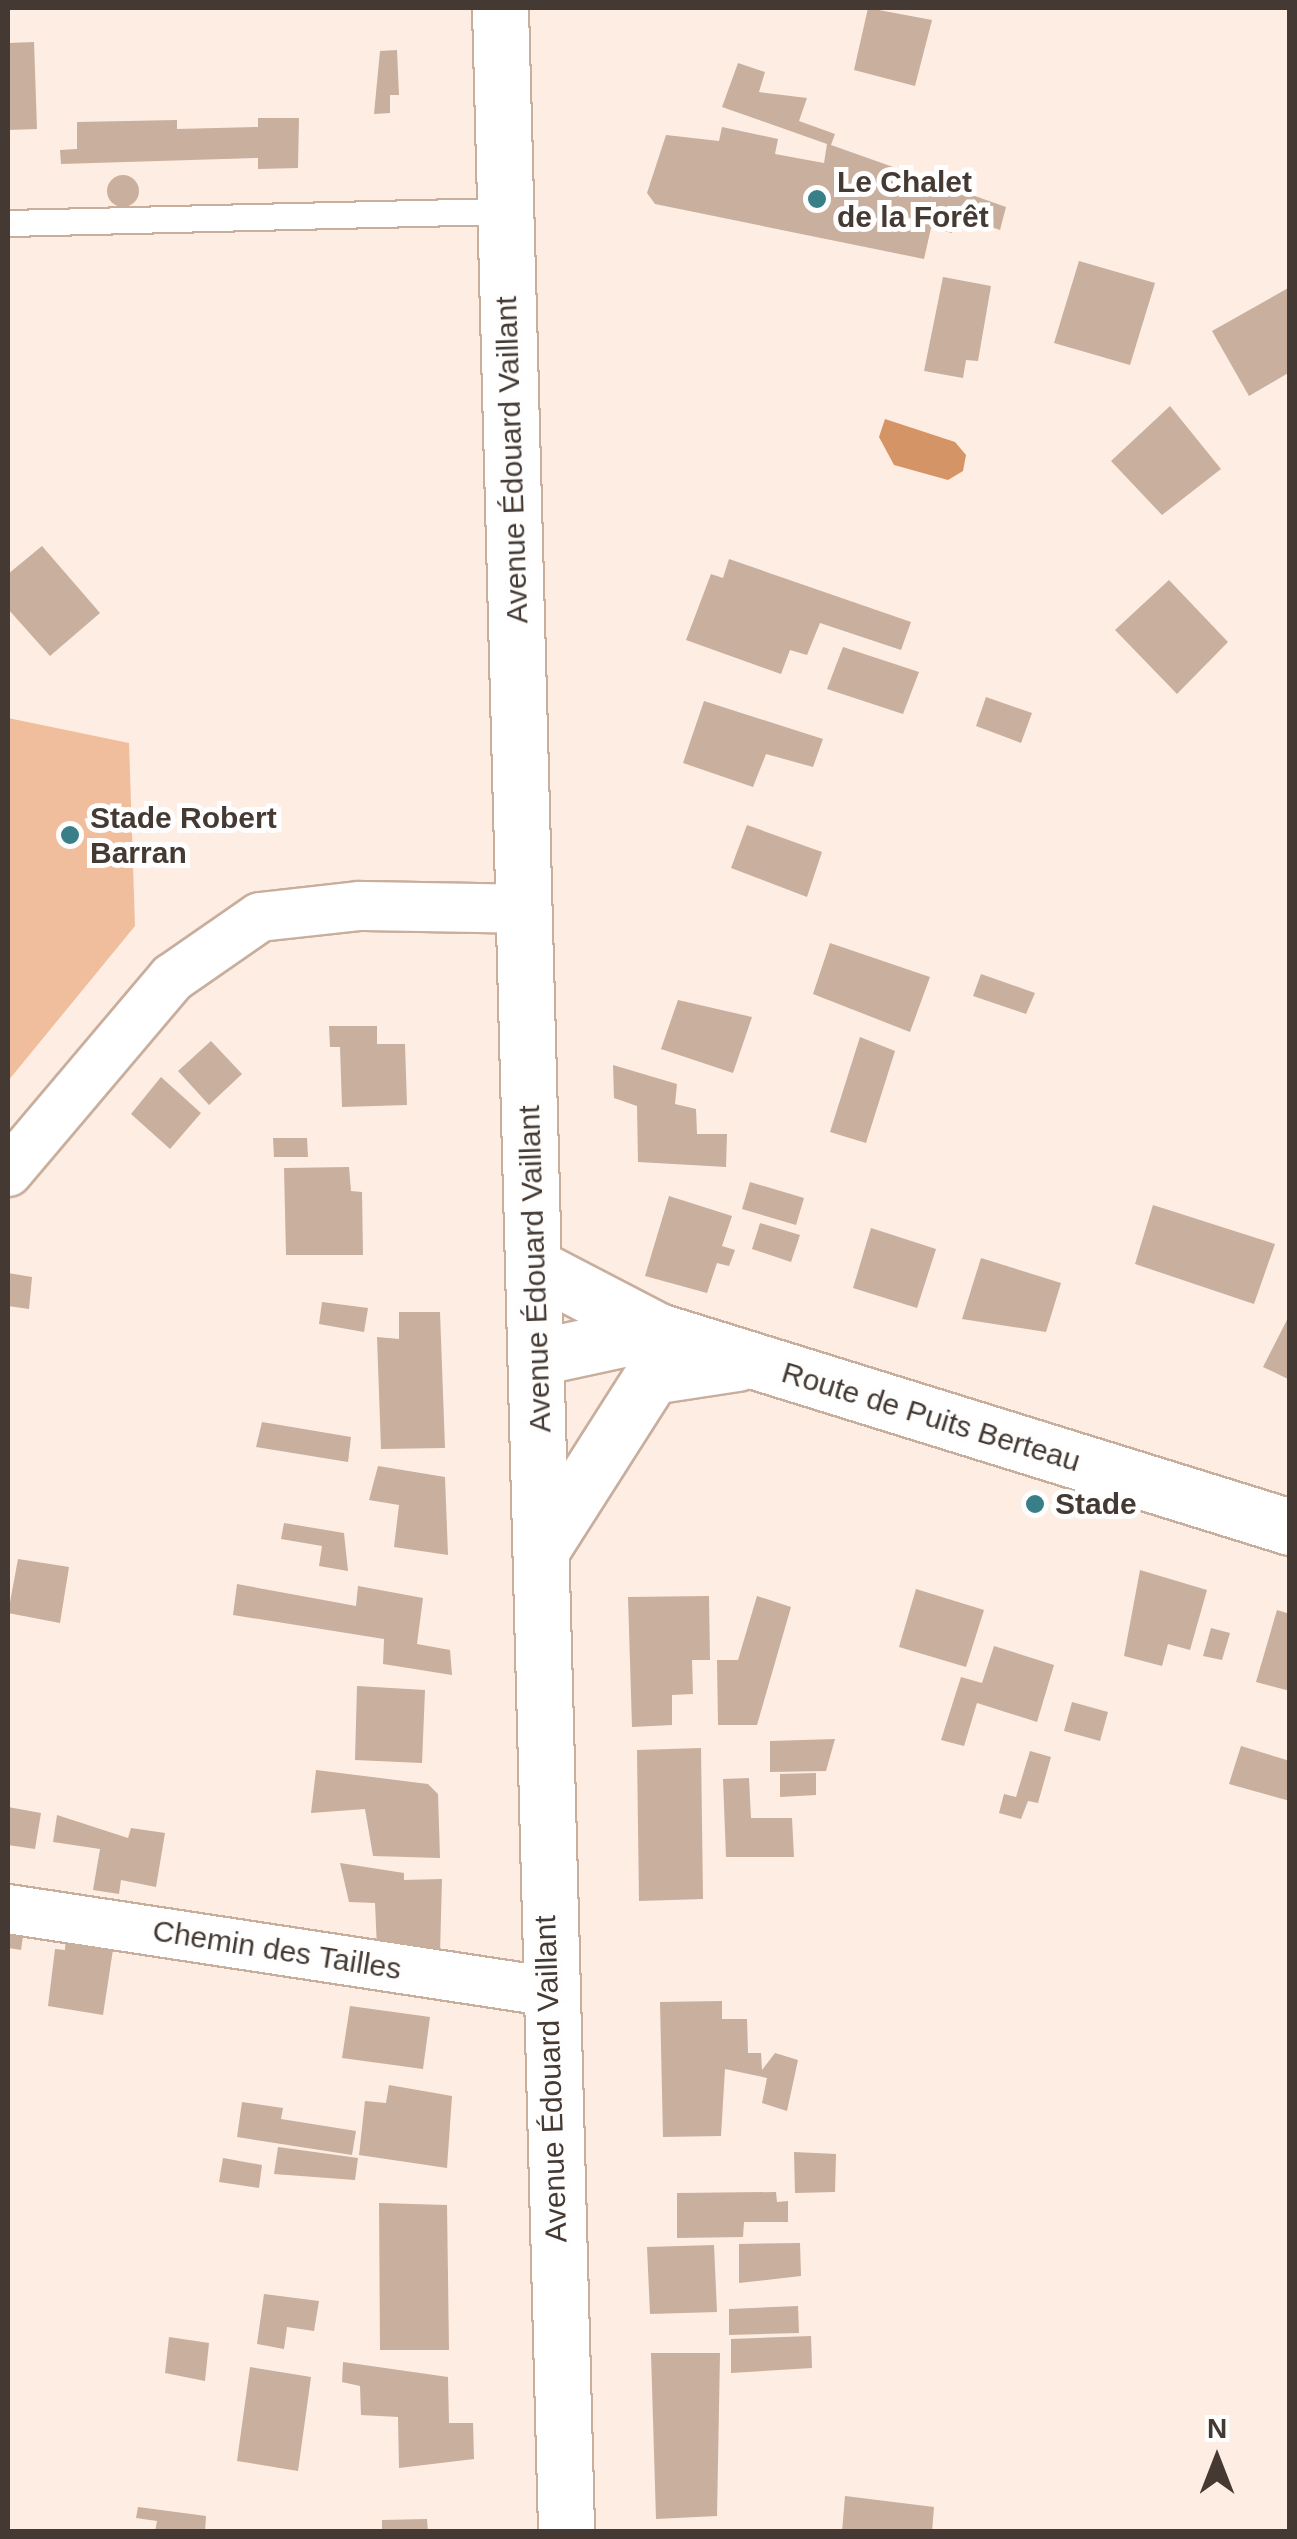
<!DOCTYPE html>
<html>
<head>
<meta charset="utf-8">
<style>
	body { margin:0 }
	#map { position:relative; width:1297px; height:2539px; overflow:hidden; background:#feede3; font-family:Arial,sans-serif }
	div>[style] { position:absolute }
	.green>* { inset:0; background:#f0be9d }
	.water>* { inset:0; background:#d59466 }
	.building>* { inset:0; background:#c9af9e }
	.round { border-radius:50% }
	.roads { filter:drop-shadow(2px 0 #c8ae9d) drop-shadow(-2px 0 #c8ae9d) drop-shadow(0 2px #c8ae9d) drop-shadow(0 -2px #c8ae9d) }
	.service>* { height:25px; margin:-12.5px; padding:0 12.5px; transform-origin:12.5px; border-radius:12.5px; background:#fff }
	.minor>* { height:48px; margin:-24px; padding:0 24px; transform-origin:24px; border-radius:24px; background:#fff }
	.tertiary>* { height:55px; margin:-27.5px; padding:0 27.5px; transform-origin:27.5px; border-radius:27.5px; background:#fff }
	.primary>* { height:55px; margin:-27.5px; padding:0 27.5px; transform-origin:27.5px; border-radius:27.5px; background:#fff }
	.dots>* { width:28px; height:28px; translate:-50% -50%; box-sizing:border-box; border:5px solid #fefefe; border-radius:50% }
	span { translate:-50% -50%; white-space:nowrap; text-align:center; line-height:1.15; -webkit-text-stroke:10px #fefefe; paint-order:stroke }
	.poi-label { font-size:30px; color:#453a33; font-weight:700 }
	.left { translate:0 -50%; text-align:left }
	.street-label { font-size:30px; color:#453a33 }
	.frame { position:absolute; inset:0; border:10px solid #453a33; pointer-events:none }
	.north { position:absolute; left:1167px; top:2409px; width:100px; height:100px; -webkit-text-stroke:8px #fefefe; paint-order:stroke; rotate:0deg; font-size:28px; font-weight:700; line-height:40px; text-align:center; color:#453a33 }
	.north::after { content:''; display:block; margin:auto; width:35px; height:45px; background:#453a33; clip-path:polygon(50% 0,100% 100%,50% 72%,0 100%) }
</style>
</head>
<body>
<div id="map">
	<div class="green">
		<div style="clip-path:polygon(8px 718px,129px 743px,135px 926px,8px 1081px)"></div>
	</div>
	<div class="water">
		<div style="clip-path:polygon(885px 419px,955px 442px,966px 455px,963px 471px,948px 480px,894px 465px,879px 437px)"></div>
	</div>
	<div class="building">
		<div style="clip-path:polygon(868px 8px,932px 20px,915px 86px,854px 70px)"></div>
		<div style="clip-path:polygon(34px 42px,37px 129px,8px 130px,8px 43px)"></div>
		<div style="clip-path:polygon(397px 50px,399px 95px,390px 95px,390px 113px,374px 114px,380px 51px)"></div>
		<div style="clip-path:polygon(738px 63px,765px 72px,759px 92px,807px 98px,799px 121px,835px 134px,831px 145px,1006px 207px,1000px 230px,957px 215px,952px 233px,931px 228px,924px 259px,655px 204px,647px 193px,666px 135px,719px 141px,722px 127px,778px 139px,775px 154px,824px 163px,827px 144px,722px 107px)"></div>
		<div style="clip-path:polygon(258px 118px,299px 118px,298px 168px,258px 169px,258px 158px,61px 164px,60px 150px,77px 149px,77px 122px,177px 120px,177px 129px,258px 127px)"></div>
		<div class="round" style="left:107px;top:175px;width:32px;height:32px"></div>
		<div style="clip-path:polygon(1079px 261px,1155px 283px,1130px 365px,1054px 343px)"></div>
		<div style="clip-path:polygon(943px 277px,991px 286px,978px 361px,966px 360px,963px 378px,924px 371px)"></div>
		<div style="clip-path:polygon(1290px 287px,1290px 372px,1249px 396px,1212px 331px)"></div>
		<div style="clip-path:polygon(1170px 406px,1221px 469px,1162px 515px,1111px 461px)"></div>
		<div style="clip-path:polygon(42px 546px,100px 613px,50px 656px,8px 609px,8px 574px)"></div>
		<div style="clip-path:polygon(729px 559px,911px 622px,901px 650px,820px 623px,807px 655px,790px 650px,781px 674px,686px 640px,711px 574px,723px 578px)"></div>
		<div style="clip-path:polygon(1169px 580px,1228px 642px,1177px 694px,1115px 630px)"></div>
		<div style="clip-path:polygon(843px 647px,919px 672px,903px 714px,827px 689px)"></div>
		<div style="clip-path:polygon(986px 697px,1032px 713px,1021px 743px,976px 726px)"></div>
		<div style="clip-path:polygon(704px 701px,823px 739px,813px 767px,766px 754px,753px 787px,683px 763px)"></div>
		<div style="clip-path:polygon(747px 825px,822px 852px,807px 897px,731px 868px)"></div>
		<div style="clip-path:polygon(830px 943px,930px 977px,910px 1032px,813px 994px)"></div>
		<div style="clip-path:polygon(981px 974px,1035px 993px,1026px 1014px,973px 996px)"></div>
		<div style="clip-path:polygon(678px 1000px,752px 1017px,733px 1073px,661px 1049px)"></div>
		<div style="clip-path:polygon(329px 1026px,377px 1026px,377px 1044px,405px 1044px,407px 1105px,342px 1107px,340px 1047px,330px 1047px)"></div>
		<div style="clip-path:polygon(860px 1037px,895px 1051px,866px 1143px,830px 1132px)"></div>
		<div style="clip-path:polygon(211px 1041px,242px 1074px,209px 1105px,178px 1071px)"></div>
		<div style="clip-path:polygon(613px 1065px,677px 1084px,675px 1104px,696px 1109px,697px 1134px,727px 1134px,726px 1167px,638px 1162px,637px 1106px,614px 1098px)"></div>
		<div style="clip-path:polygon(161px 1077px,201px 1113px,170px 1149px,131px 1114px)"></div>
		<div style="clip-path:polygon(273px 1138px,307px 1138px,308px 1157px,274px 1157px)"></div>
		<div style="clip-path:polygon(349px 1167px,351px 1191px,362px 1192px,363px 1255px,286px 1255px,284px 1168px)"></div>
		<div style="clip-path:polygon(750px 1182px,804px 1198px,796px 1225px,742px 1209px)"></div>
		<div style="clip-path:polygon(669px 1196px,732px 1216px,722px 1246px,735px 1250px,729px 1266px,717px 1263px,707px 1293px,645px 1276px)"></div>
		<div style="clip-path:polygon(1153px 1205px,1275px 1244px,1254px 1304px,1135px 1264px)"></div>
		<div style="clip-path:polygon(760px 1223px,800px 1235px,791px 1262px,752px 1249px)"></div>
		<div style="clip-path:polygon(871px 1228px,936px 1249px,917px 1308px,853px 1288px)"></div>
		<div style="clip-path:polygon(981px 1258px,1061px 1283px,1046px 1332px,962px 1319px)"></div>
		<div style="clip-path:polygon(8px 1273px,32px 1277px,29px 1309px,8px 1306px)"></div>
		<div style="clip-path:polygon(322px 1302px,368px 1308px,364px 1332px,319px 1324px)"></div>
		<div style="clip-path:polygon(399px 1312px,440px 1312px,445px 1448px,381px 1449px,377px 1337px,399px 1339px)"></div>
		<div style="clip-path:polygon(1290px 1314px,1290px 1380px,1263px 1367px)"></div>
		<div style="clip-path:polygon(262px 1422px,351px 1437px,348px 1462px,256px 1447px)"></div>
		<div style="clip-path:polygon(378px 1466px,445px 1477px,448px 1555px,394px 1547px,399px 1505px,369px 1500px)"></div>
		<div style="clip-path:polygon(284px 1523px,344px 1533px,348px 1571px,319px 1566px,322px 1546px,281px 1539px)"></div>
		<div style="clip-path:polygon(18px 1559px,69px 1567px,60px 1623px,8px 1613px)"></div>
		<div style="clip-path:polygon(1140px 1570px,1207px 1590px,1190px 1650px,1168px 1644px,1162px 1666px,1124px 1656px)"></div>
		<div style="clip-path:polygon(237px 1584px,356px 1606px,358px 1586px,423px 1598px,417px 1644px,450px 1650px,452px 1675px,383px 1664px,384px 1639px,233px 1615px)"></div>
		<div style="clip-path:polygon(916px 1589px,984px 1610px,966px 1667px,899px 1647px)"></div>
		<div style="clip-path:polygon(709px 1596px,710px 1660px,692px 1660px,693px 1694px,672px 1695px,672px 1725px,632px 1727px,628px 1597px)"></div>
		<div style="clip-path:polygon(757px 1596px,791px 1607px,757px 1725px,718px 1725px,717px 1660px,738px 1660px)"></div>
		<div style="clip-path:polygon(1277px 1610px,1290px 1614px,1290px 1691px,1256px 1682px)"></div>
		<div style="clip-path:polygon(1211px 1628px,1230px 1633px,1222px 1660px,1203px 1656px)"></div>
		<div style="clip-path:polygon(994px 1646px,1054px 1665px,1037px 1722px,977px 1703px,964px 1746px,941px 1740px,961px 1677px,982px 1683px)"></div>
		<div style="clip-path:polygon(357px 1686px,425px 1690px,422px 1763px,355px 1760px)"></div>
		<div style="clip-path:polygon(1072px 1702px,1108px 1712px,1100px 1741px,1064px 1731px)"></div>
		<div style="clip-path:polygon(835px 1739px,826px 1771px,770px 1772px,770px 1741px)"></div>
		<div style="clip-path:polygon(1241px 1746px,1290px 1761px,1290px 1801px,1229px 1784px)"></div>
		<div style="clip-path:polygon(701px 1748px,703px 1899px,639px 1901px,637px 1750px)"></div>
		<div style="clip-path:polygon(1030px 1751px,1051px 1757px,1038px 1803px,1028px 1801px,1021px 1819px,999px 1813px,1004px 1794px,1016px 1797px)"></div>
		<div style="clip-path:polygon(316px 1770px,428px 1784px,438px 1794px,440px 1858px,373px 1856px,365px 1809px,311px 1813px)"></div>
		<div style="clip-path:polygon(816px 1773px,816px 1795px,780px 1797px,780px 1774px)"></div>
		<div style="clip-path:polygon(749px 1778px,751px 1818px,792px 1818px,794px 1857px,726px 1857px,723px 1779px)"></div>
		<div style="clip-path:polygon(8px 1807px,41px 1813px,35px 1849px,8px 1845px)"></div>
		<div style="clip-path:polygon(57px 1815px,128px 1838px,131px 1828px,165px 1833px,156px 1887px,121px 1880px,119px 1894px,93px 1890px,100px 1849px,53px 1842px)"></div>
		<div style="clip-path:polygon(340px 1863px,404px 1873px,404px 1880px,442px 1879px,440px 1953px,377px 1949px,375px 1903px,349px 1902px)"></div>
		<div style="clip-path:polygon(8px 1927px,24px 1929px,21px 1950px,8px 1948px)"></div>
		<div style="clip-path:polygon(66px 1936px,114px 1943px,103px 2015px,48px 2006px,55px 1949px,65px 1950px)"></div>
		<div style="clip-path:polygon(722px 2001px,722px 2019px,747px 2019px,748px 2053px,761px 2053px,762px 2070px,775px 2053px,798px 2060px,787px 2111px,762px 2103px,767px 2078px,725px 2069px,721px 2136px,663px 2137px,660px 2002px)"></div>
		<div style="clip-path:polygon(350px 2006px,430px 2017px,423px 2069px,342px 2058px)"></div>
		<div style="clip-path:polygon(389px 2085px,452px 2096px,447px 2168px,359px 2155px,365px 2101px,386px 2103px)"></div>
		<div style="clip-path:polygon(242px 2102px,283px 2108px,281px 2119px,356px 2131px,352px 2155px,237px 2137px)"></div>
		<div style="clip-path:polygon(278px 2147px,358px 2158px,355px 2180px,274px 2174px)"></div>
		<div style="clip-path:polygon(794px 2152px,836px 2154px,835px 2192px,795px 2193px)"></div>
		<div style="clip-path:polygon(223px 2158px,262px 2165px,259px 2188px,219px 2182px)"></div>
		<div style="clip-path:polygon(776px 2192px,777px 2202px,788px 2201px,788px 2222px,744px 2222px,743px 2237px,677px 2238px,677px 2193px)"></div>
		<div style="clip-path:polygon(379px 2203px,447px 2205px,449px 2350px,380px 2350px)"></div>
		<div style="clip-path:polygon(800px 2243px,801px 2276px,739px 2283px,739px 2244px)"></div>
		<div style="clip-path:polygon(714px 2245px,717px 2312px,650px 2314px,647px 2247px)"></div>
		<div style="clip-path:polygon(264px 2294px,319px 2301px,314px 2331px,287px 2327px,284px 2349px,257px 2344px)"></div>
		<div style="clip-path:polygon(798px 2306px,799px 2333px,729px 2335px,729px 2309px)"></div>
		<div style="clip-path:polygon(811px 2336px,812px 2368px,731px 2373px,731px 2339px)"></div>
		<div style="clip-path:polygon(169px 2337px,209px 2343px,205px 2381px,165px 2373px)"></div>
		<div style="clip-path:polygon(651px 2353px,720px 2353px,717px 2516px,656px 2519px)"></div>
		<div style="clip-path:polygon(343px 2362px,448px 2377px,449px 2423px,473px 2423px,474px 2459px,399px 2468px,398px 2417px,361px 2415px,360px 2386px,342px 2382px)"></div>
		<div style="clip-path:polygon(250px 2367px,311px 2377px,298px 2471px,237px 2461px)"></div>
		<div style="clip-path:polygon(845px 2496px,934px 2507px,932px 2532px,842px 2532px)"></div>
		<div style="clip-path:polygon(138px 2507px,206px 2516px,205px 2532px,155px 2532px,157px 2521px,136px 2518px)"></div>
		<div style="clip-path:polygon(427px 2519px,428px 2532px,382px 2532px,382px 2520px)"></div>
	</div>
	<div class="roads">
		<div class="service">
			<div style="left:8px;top:223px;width:497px;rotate:-1.4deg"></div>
		</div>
		<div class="minor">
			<div style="left:8px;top:1172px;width:254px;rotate:-49.8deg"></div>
			<div style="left:172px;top:978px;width:107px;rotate:-34.7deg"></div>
			<div style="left:260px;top:917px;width:101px;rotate:-6.3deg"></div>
			<div style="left:360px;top:906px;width:165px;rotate:1deg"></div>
			<div style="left:8px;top:1909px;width:544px;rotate:8.67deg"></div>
		</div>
		<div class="tertiary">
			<div style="left:535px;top:1267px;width:139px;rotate:27.5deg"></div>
			<div style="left:658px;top:1331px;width:662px;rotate:17.23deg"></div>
			<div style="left:538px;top:1357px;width:123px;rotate:-12.2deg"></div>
			<div style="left:543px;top:1547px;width:203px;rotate:-57.5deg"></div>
			<div style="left:652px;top:1376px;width:86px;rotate:-8.7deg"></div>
		</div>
		<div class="primary">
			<div style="left:500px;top:8px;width:2525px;rotate:88.5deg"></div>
		</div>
	</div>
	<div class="dots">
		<div style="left:817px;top:199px;background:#387f88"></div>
		<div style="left:70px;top:835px;background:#387f88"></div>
		<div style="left:1035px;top:1504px;background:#387f88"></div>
	</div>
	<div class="poi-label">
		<span class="left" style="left:837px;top:199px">Le Chalet<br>de la Forêt</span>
		<span class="left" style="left:90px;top:835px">Stade Robert<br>Barran</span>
		<span class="left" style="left:1055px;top:1504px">Stade</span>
	</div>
	<div class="street-label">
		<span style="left:512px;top:460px;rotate:-92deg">Avenue Édouard Vaillant</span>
		<span style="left:535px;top:1269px;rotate:-92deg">Avenue Édouard Vaillant</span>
		<span style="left:931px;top:1417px;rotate:17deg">Route de Puits Berteau</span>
		<span style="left:277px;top:1950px;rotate:9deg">Chemin des Tailles</span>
		<span style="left:551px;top:2079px;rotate:-92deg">Avenue Édouard Vaillant</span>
	</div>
	<div class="frame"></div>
	<div class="north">N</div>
</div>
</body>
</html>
